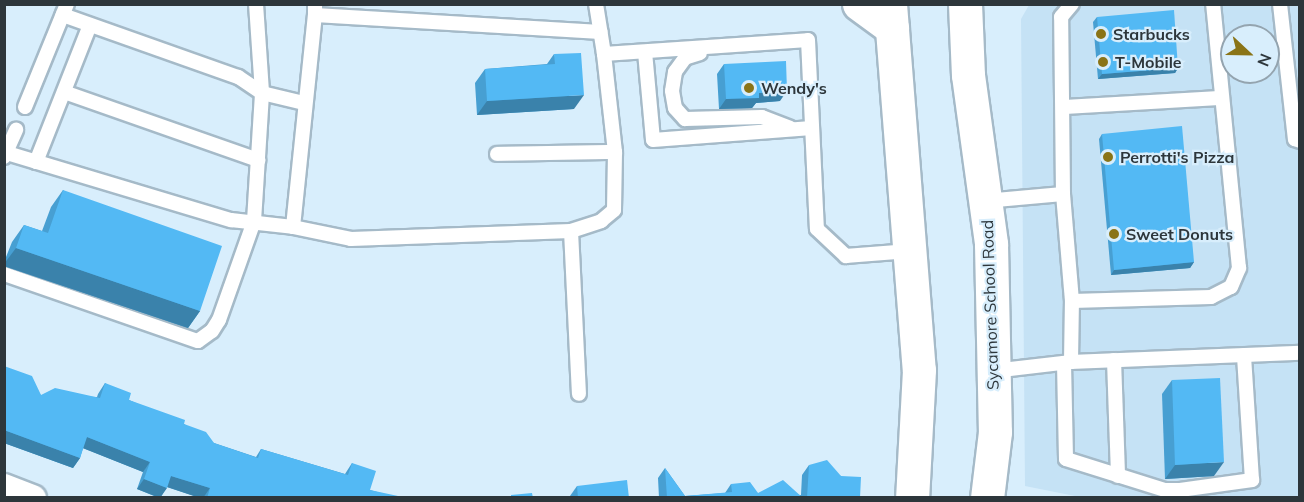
<!DOCTYPE html>
<html>
<head>
<meta charset="utf-8">
<style>
	body { margin:0 }
	#map { position:relative; width:1304px; height:502px; overflow:hidden; background:#d8eefc; font-family:Mulish,sans-serif }
	div>[style] { position:absolute }
	.built>* { inset:0; background:#c5e2f5 }
	.roads { filter:drop-shadow(2px 0 #a5bac8) drop-shadow(-2px 0 #a5bac8) drop-shadow(0 2px #a5bac8) drop-shadow(0 -2px #a5bac8) }
	.service>* { height:14px; margin:-7px; padding:0 7px; transform-origin:7px; border-radius:7px; background:#fff }
	.minor>* { height:26px; margin:-13px; padding:0 13px; transform-origin:13px; border-radius:13px; background:#fff }
	.secondary>* { height:33px; margin:-16.5px; padding:0 16.5px; transform-origin:16.5px; border-radius:16.5px; background:#fff }
	.wall>* { inset:0; background:#479fd2 }
	.shaded-wall>* { inset:0; background:#3a82ab }
	.building>* { inset:0; background:#53b9f4 }
	.dots>* { width:16px; height:16px; translate:-50% -50%; box-sizing:border-box; border:3px solid #d8eefc; border-radius:50% }
	span { translate:-50% -50%; white-space:nowrap; text-align:center; line-height:1.15; -webkit-text-stroke:4.5px #d8eefc; paint-order:stroke }
	.poi-label { font-size:16px; color:#2d363b; font-weight:700 }
	.left { translate:0 -50%; text-align:left }
	.street-label { font-size:16px; color:#2d363b }
	.frame { position:absolute; inset:0; border:6px solid #2d363b; pointer-events:none }
	.north { position:absolute; left:1220px; top:24px; width:60px; height:60px; box-sizing:border-box; background:#d8eefc; border:2px solid #94a4af; border-radius:50%; rotate:112deg; font-size:16px; font-weight:700; line-height:24px; text-align:center; color:#2d363b }
	.north::after { content:''; display:block; margin:auto; width:21px; height:27px; background:#8a7417; clip-path:polygon(50% 0,100% 100%,50% 72%,0 100%) }
</style>
</head>
<body>
<div id="map">
	<div class="built">
		<div style="clip-path:polygon(evenodd,1029px 5px,1299px 5px,1299px 497px,1085px 498px,1025px 486px,1021px 19px,1029px 5px,1232px 36px,1268px 36px,1268px 72px,1232px 72px,1232px 36px)"></div>
	</div>
	<div class="roads">
		<div class="service">
			<div style="left:256px;top:4px;width:89px;rotate:86.1deg"></div>
			<div style="left:262px;top:93px;width:43px;rotate:13.4deg"></div>
			<div style="left:315px;top:4px;width:11px;rotate:90deg"></div>
			<div style="left:315px;top:15px;width:286px;rotate:3.4deg"></div>
			<div style="left:596px;top:4px;width:51px;rotate:80.9deg"></div>
			<div style="left:604px;top:54px;width:204px;rotate:-3.9deg"></div>
			<div style="left:808px;top:40px;width:189px;rotate:87.3deg"></div>
			<div style="left:817px;top:229px;width:40px;rotate:43deg"></div>
			<div style="left:846px;top:256px;width:63px;rotate:-4.5deg"></div>
			<div style="left:1280px;top:4px;width:136px;rotate:83.7deg"></div>
			<div style="left:1295px;top:139px;width:5px;rotate:22deg"></div>
			<div style="left:645px;top:52px;width:88px;rotate:84.8deg"></div>
			<div style="left:653px;top:140px;width:159px;rotate:-4.3deg"></div>
			<div style="left:700px;top:53px;width:16px;rotate:162deg"></div>
			<div style="left:685px;top:58px;width:17px;rotate:126deg"></div>
			<div style="left:675px;top:72px;width:19px;rotate:99deg"></div>
			<div style="left:672px;top:91px;width:17px;rotate:80deg"></div>
			<div style="left:675px;top:108px;width:15px;rotate:48deg"></div>
			<div style="left:685px;top:119px;width:77px;rotate:-1.5deg"></div>
			<div style="left:762px;top:117px;width:30px;rotate:21deg"></div>
			<div style="left:64px;top:92px;width:206px;rotate:19.3deg"></div>
			<div style="left:25px;top:107px;width:111px;rotate:-67.8deg"></div>
			<div style="left:1063px;top:107px;width:158px;rotate:-3.3deg"></div>
			<div style="left:7px;top:153px;width:234px;rotate:16.7deg"></div>
			<div style="left:231px;top:220px;width:62px;rotate:6.4deg"></div>
			<div style="left:293px;top:227px;width:213px;rotate:-84.1deg"></div>
			<div style="left:497px;top:154px;width:118px;rotate:-1deg"></div>
			<div style="left:615px;top:152px;width:99px;rotate:-96.4deg"></div>
			<div style="left:4px;top:157px;width:30px;rotate:-66deg"></div>
			<div style="left:36px;top:162px;width:147px;rotate:-68.5deg"></div>
			<div style="left:1063px;top:194px;width:107px;rotate:85.2deg"></div>
			<div style="left:985px;top:201px;width:78px;rotate:-5.1deg"></div>
			<div style="left:1063px;top:194px;width:177px;rotate:-90.6deg"></div>
			<div style="left:1061px;top:17px;width:17px;rotate:-50deg"></div>
			<div style="left:293px;top:227px;width:59px;rotate:11.7deg"></div>
			<div style="left:351px;top:239px;width:220px;rotate:-2.1deg"></div>
			<div style="left:571px;top:231px;width:32px;rotate:-18deg"></div>
			<div style="left:601px;top:221px;width:17px;rotate:-40deg"></div>
			<div style="left:614px;top:210px;width:58px;rotate:-89deg"></div>
			<div style="left:571px;top:231px;width:163px;rotate:87.2deg"></div>
			<div style="left:4px;top:274px;width:205px;rotate:19.1deg"></div>
			<div style="left:198px;top:341px;width:17px;rotate:-36deg"></div>
			<div style="left:212px;top:331px;width:13px;rotate:-58deg"></div>
			<div style="left:219px;top:320px;width:105px;rotate:-70.5deg"></div>
			<div style="left:254px;top:221px;width:128px;rotate:-86.4deg"></div>
			<div style="left:262px;top:93px;width:29px;rotate:-146deg"></div>
			<div style="left:238px;top:77px;width:186px;rotate:-160.5deg"></div>
			<div style="left:1114px;top:360px;width:116px;rotate:88deg"></div>
			<div style="left:1071px;top:362px;width:229px;rotate:-2.3deg"></div>
			<div style="left:1064px;top:363px;width:96px;rotate:88.8deg"></div>
			<div style="left:1066px;top:459px;width:104px;rotate:17.4deg"></div>
			<div style="left:1165px;top:490px;width:15px"></div>
			<div style="left:1180px;top:490px;width:73px;rotate:-7.9deg"></div>
			<div style="left:1252px;top:480px;width:125px;rotate:-93.7deg"></div>
			<div style="left:993px;top:371px;width:79px;rotate:-6.6deg"></div>
			<div style="left:1071px;top:362px;width:61px;rotate:-89.1deg"></div>
			<div style="left:1072px;top:301px;width:139px;rotate:-1.6deg"></div>
			<div style="left:1211px;top:297px;width:22px;rotate:-27deg"></div>
			<div style="left:1231px;top:287px;width:21px;rotate:-67deg"></div>
			<div style="left:1239px;top:268px;width:265px;rotate:-95.6deg"></div>
		</div>
		<div class="minor">
			<div style="left:4px;top:487px;width:31px;rotate:21deg"></div>
		</div>
		<div class="secondary">
			<div style="left:859px;top:4px;width:41px;rotate:36deg"></div>
			<div style="left:890px;top:4px;width:367px;rotate:85.5deg"></div>
			<div style="left:919px;top:370px;width:128px;rotate:93.1deg"></div>
			<div style="left:965px;top:4px;width:71px;rotate:87.6deg"></div>
			<div style="left:968px;top:75px;width:171px;rotate:82.2deg"></div>
			<div style="left:991px;top:244px;width:188px;rotate:88.8deg"></div>
			<div style="left:995px;top:432px;width:66px;rotate:96.9deg"></div>
		</div>
	</div>
	<div class="wall">
		<div style="clip-path:polygon(1097px 17px,1178px 68px,1175px 73px,1098px 79px,1093px 22px)"></div>
		<div style="clip-path:polygon(554px 54px,574px 109px,477px 115px,475px 83px,485px 69px,547px 64px)"></div>
		<div style="clip-path:polygon(724px 64px,780px 101px,756px 103px,752px 108px,719px 109px,717px 74px)"></div>
		<div style="clip-path:polygon(1102px 134px,1194px 262px,1190px 268px,1111px 275px,1099px 139px)"></div>
		<div style="clip-path:polygon(63px 190px,200px 311px,188px 328px,4px 266px,4px 262px,12px 242px,24px 225px,42px 231px,51px 207px)"></div>
		<div style="clip-path:polygon(4px 366px,41px 395px,97px 397px,98px 394px,105px 383px,129px 400px,184px 424px,214px 443px,256px 457px,261px 449px,345px 474px,352px 463px,370px 490px,399px 498px,200px 498px,167px 487px,160px 498px,159px 498px,137px 489px,143px 472px,83px 448px,80px 458px,73px 468px,4px 443px)"></div>
		<div style="clip-path:polygon(1172px 380px,1214px 476px,1165px 479px,1162px 394px)"></div>
		<div style="clip-path:polygon(809px 465px,841px 476px,860px 498px,659px 498px,658px 478px,665px 468px,685px 496px,725px 493px,731px 484px,758px 493px,801px 495px,802px 475px)"></div>
		<div style="clip-path:polygon(577px 486px,629px 498px,570px 498px,570px 496px)"></div>
	</div>
	<div class="shaded-wall">
		<div style="clip-path:polygon(1178px 68px,1175px 73px,1098px 79px,1102px 74px)"></div>
		<div style="clip-path:polygon(787px 91px,780px 101px,756px 103px,752px 108px,719px 109px,726px 99px,759px 93px)"></div>
		<div style="clip-path:polygon(584px 95px,574px 109px,477px 115px,487px 101px)"></div>
		<div style="clip-path:polygon(16px 248px,200px 311px,188px 328px,4px 266px,4px 264px)"></div>
		<div style="clip-path:polygon(1194px 262px,1190px 268px,1111px 275px,1114px 270px)"></div>
		<div style="clip-path:polygon(4px 430px,80px 458px,73px 468px,4px 443px)"></div>
		<div style="clip-path:polygon(87px 437px,150px 462px,143px 472px,80px 447px)"></div>
		<div style="clip-path:polygon(1224px 462px,1214px 476px,1165px 479px,1175px 465px)"></div>
		<div style="clip-path:polygon(171px 476px,210px 488px,203px 498px,200px 498px,164px 486px)"></div>
		<div style="clip-path:polygon(144px 479px,167px 488px,160px 498px,137px 489px)"></div>
	</div>
	<div class="building">
		<div style="clip-path:polygon(1174px 10px,1178px 68px,1102px 74px,1097px 17px)"></div>
		<div style="clip-path:polygon(581px 53px,584px 95px,487px 101px,485px 69px,555px 64px,554px 54px)"></div>
		<div style="clip-path:polygon(786px 61px,787px 91px,759px 93px,759px 98px,726px 99px,724px 64px)"></div>
		<div style="clip-path:polygon(1182px 126px,1194px 262px,1114px 270px,1102px 134px)"></div>
		<div style="clip-path:polygon(63px 190px,222px 246px,200px 311px,16px 248px,24px 225px,48px 233px)"></div>
		<div style="clip-path:polygon(4px 366px,32px 376px,41px 395px,55px 388px,100px 398px,105px 383px,131px 393px,129px 400px,185px 420px,184px 424px,206px 432px,214px 443px,258px 458px,261px 449px,348px 475px,352px 463px,376px 471px,370px 490px,398px 496px,399px 498px,207px 498px,210px 488px,171px 476px,167px 488px,144px 479px,150px 462px,87px 437px,80px 458px,4px 430px)"></div>
		<div style="clip-path:polygon(1220px 378px,1224px 462px,1175px 465px,1172px 380px)"></div>
		<div style="clip-path:polygon(827px 460px,841px 476px,861px 477px,860px 498px,807px 498px,809px 465px)"></div>
		<div style="clip-path:polygon(665px 468px,685px 496px,732px 492px,731px 484px,750px 482px,758px 493px,783px 480px,803px 498px,667px 498px)"></div>
		<div style="clip-path:polygon(627px 480px,629px 498px,578px 498px,577px 486px)"></div>
		<div style="clip-path:polygon(532px 493px,533px 498px,511px 498px,511px 495px)"></div>
	</div>
	<div class="dots">
		<div style="left:1101px;top:34px;background:#8a7417"></div>
		<div style="left:1103px;top:62px;background:#8a7417"></div>
		<div style="left:749px;top:88px;background:#8a7417"></div>
		<div style="left:1108px;top:157px;background:#8a7417"></div>
		<div style="left:1114px;top:234px;background:#8a7417"></div>
	</div>
	<div class="poi-label">
		<span class="left" style="left:1113px;top:34px">Starbucks</span>
		<span class="left" style="left:1115px;top:62px">T-Mobile</span>
		<span class="left" style="left:761px;top:88px">Wendy's</span>
		<span class="left" style="left:1120px;top:157px">Perrotti's Pizza</span>
		<span class="left" style="left:1126px;top:234px">Sweet Donuts</span>
	</div>
	<div class="street-label">
		<span style="left:990px;top:305px;rotate:-92deg">Sycamore School Road</span>
	</div>
	<div class="frame"></div>
	<div class="north">N</div>
</div>
</body>
</html>
